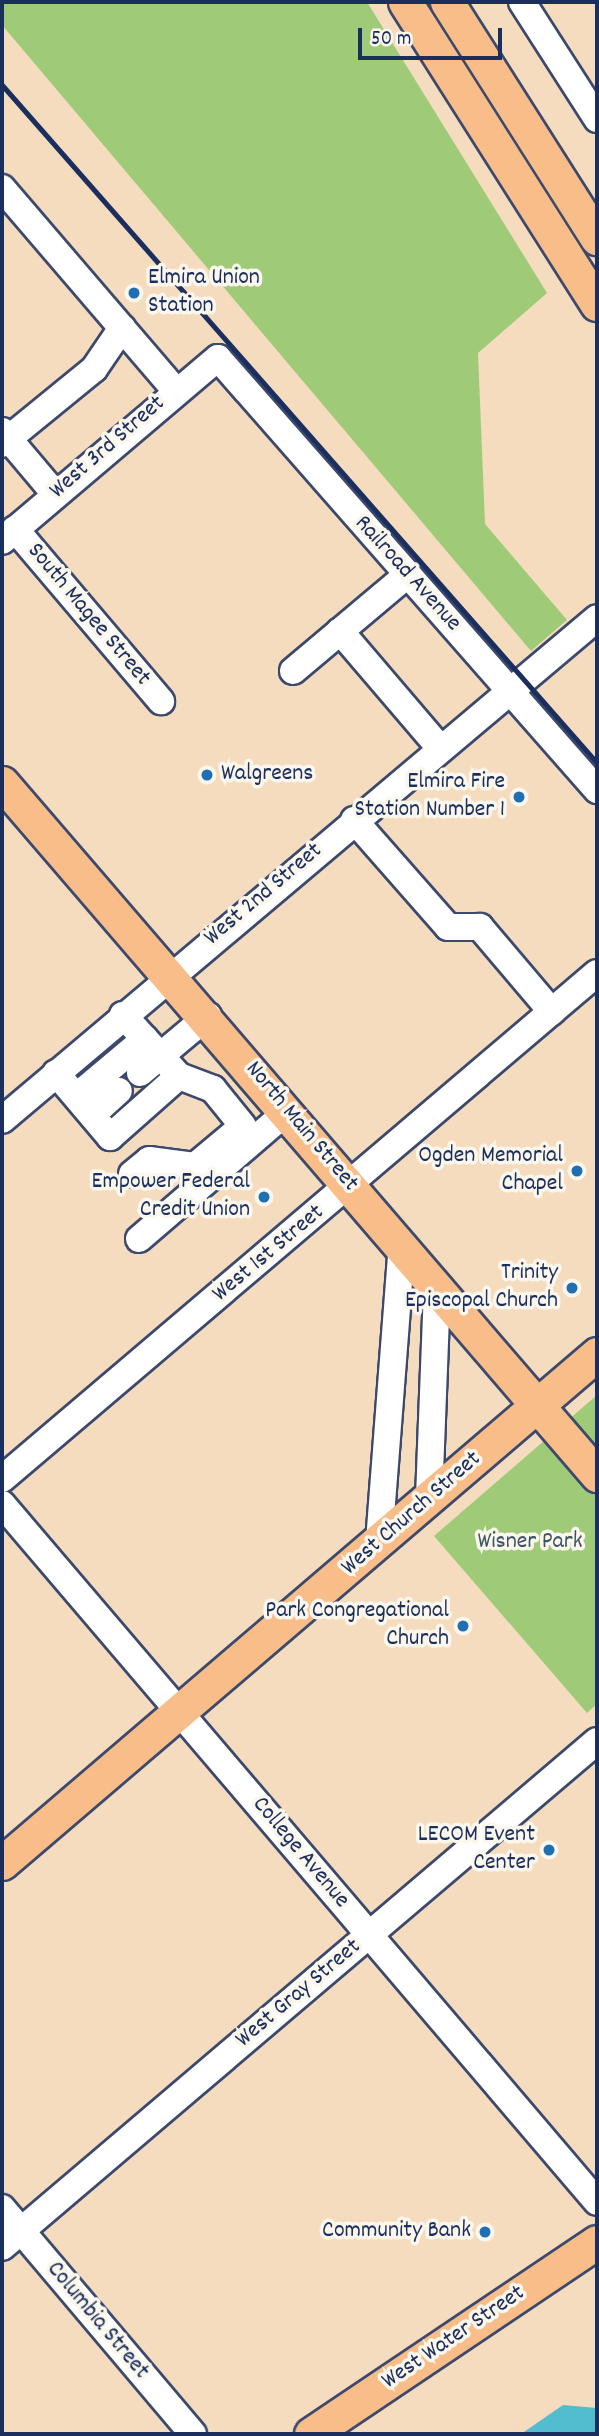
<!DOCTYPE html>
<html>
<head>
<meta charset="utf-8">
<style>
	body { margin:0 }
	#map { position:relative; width:599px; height:2436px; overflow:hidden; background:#f5dcbf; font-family:Dekko,sans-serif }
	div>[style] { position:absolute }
	.green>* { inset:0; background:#9fcb78 }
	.water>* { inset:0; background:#53bdd0 }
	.roads { filter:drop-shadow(2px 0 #3c496d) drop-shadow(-2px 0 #3c496d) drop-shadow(0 2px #3c496d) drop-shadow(0 -2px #3c496d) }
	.minor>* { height:26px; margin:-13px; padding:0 13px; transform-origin:13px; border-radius:13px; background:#fff }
	.major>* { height:33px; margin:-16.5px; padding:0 16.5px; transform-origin:16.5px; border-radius:16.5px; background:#f8bd88 }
	.rail>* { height:5px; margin:-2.5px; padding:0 2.5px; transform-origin:2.5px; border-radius:2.5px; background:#1b2f5e }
	.dots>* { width:19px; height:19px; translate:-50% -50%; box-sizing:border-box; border:4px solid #fbf7ec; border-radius:50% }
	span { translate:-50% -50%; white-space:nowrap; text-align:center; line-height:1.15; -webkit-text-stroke:7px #fbf7ec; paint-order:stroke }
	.poi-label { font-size:24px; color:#1b2f5e }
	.left { translate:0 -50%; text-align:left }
	.right { translate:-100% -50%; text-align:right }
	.street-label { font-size:24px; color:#1b2f5e }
	.park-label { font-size:24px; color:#3c5664 }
	.frame { position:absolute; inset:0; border:4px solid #1b2f5e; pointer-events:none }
	.scale { position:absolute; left:358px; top:28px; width:144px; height:32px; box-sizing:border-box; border:4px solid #1b2f5e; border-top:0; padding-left:9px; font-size:21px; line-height:24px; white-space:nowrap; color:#1b2f5e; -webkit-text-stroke:5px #fbf7ec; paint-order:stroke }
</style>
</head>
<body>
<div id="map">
	<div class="green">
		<div style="clip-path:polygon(2px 2px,367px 2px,547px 293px,478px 353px,485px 524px,567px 620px,531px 651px,2px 25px)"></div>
		<div style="clip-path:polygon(597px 1395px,597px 1704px,587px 1713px,434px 1536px)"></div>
	</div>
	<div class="water">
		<div style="clip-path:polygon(563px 2405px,597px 2408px,597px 2434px,521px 2434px)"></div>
	</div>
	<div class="roads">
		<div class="minor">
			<div style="left:522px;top:2px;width:139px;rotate:57.3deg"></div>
			<div style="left:2px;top:188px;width:266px;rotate:49.4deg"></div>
			<div style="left:2px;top:431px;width:82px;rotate:49.9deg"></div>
			<div style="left:2px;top:444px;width:119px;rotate:-39.2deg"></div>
			<div style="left:94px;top:369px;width:50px;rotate:-55.7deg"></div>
			<div style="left:15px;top:529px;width:226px;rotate:49.7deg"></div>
			<div style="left:2px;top:541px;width:283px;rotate:-40.3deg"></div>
			<div style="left:218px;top:358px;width:575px;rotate:48.74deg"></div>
			<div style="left:340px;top:631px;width:154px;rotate:49.5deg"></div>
			<div style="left:293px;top:671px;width:150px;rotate:-40.1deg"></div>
			<div style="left:354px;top:820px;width:142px;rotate:48.7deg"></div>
			<div style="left:448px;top:927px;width:32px"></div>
			<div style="left:480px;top:927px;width:111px;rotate:49.7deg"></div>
			<div style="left:56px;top:1073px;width:84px;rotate:49.8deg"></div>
			<div style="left:110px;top:1137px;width:92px;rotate:-41.5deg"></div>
			<div style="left:179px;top:1076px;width:83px;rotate:-132.6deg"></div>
			<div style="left:140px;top:1073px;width:89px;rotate:-40deg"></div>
			<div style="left:77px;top:1096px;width:89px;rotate:-40deg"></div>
			<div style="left:92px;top:1115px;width:36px;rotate:-42deg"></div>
			<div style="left:2px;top:1120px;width:778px;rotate:-40.15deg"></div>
			<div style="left:132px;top:1174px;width:22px;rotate:-39deg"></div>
			<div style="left:149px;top:1160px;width:46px;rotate:7.4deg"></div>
			<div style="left:195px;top:1166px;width:62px;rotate:-39.8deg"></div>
			<div style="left:243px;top:1126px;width:48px;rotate:-129deg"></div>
			<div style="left:213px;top:1089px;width:36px;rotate:-159deg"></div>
			<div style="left:139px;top:1239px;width:196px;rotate:-40.7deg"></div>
			<div style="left:2px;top:1479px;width:781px;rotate:-40.38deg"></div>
			<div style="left:429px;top:1498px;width:211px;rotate:-87.8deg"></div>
			<div style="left:2px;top:1504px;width:917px;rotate:49.55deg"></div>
			<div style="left:379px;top:1542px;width:298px;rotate:-85.6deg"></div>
			<div style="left:2px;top:2208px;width:296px;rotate:49.8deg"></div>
			<div style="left:2px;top:2247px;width:781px;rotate:-40.38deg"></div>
		</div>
		<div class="major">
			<div style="left:405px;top:2px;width:358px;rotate:57.6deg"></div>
			<div style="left:447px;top:2px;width:280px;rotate:57.6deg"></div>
			<div style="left:2px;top:783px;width:913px;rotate:49.31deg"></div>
			<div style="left:2px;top:1863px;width:783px;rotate:-40.55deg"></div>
			<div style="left:311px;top:2434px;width:344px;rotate:-33.9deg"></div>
		</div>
	</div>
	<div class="rail">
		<div style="left:2px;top:85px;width:902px;rotate:48.73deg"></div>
	</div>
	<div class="dots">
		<div style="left:134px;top:293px;background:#1f6fb2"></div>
		<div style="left:207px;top:775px;background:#1f6fb2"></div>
		<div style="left:519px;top:797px;background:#1f6fb2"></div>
		<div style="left:577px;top:1171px;background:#1f6fb2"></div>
		<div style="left:264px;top:1197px;background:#1f6fb2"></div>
		<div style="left:572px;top:1288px;background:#1f6fb2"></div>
		<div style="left:463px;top:1626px;background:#1f6fb2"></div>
		<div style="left:549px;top:1850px;background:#1f6fb2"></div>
		<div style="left:485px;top:2232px;background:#1f6fb2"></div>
	</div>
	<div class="poi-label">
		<span class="left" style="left:148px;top:293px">Elmira Union<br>Station</span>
		<span class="left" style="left:221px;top:775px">Walgreens</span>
		<span class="right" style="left:505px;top:797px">Elmira Fire<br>Station Number 1</span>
		<span class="right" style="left:563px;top:1171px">Ogden Memorial<br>Chapel</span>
		<span class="right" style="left:250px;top:1197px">Empower Federal<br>Credit Union</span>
		<span class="right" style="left:558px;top:1288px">Trinity<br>Episcopal Church</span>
		<span class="right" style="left:449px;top:1626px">Park Congregational<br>Church</span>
		<span class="right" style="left:535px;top:1850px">LECOM Event<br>Center</span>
		<span class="right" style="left:471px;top:2232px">Community Bank</span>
	</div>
	<div class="street-label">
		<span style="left:108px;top:448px;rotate:-41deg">West 3rd Street</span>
		<span style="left:407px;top:574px;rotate:48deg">Railroad Avenue</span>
		<span style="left:88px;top:615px;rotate:50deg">South Magee Street</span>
		<span style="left:264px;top:895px;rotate:-40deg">West 2nd Street</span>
		<span style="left:301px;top:1127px;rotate:50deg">North Main Street</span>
		<span style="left:269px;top:1254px;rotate:-40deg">West 1st Street</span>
		<span style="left:412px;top:1514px;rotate:-41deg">West Church Street</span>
		<span style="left:300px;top:1853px;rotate:50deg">College Avenue</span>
		<span style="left:299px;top:1994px;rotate:-40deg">West Gray Street</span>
		<span style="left:97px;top:2321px;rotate:50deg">Columbia Street</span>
		<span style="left:454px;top:2338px;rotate:-34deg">West Water Street</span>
	</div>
	<div class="park-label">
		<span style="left:530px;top:1543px">Wisner Park</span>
	</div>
	<div class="frame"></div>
	<div class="scale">50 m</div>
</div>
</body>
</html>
